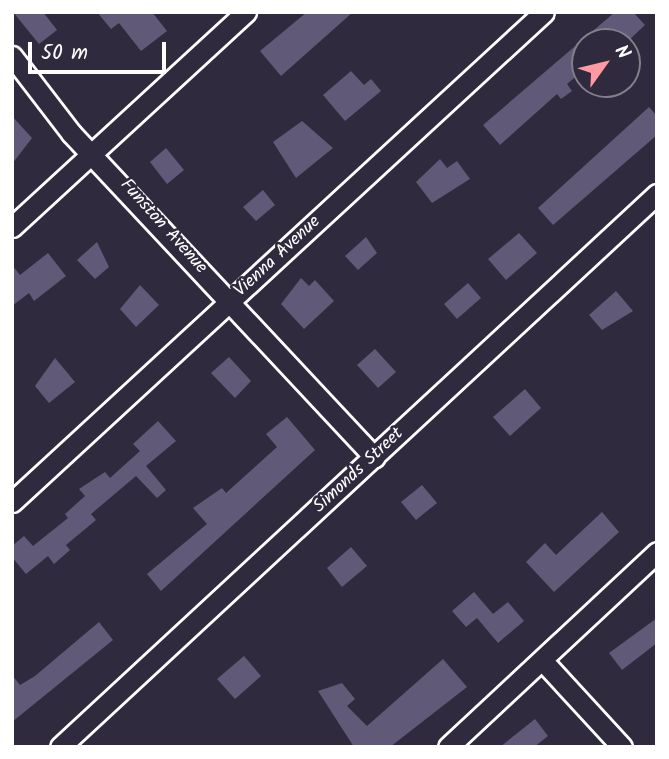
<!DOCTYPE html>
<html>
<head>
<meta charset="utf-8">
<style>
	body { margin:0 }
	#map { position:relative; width:669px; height:759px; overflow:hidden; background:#2f2a3d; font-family:Kalam,sans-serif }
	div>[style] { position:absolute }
	.building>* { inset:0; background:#605a78 }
	.roads { filter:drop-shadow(2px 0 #fff) drop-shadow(-2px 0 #fff) drop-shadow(0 2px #fff) drop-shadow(0 -2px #fff) }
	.minor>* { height:19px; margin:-9.5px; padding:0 9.5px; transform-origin:9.5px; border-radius:9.5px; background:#2f2a3d }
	span { translate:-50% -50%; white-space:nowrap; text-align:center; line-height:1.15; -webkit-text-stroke:5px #2f2a3d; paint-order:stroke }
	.street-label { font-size:18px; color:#fff }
	.frame { position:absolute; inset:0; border:14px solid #fff; pointer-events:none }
	.north { position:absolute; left:571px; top:28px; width:70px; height:70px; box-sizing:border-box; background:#2f2a3d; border:2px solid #827f8b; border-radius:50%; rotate:56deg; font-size:19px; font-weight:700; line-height:28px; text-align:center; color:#fff }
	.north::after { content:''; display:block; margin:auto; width:24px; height:32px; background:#ff9aa2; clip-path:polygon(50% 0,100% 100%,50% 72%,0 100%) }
	.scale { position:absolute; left:28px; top:42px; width:138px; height:32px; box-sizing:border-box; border:4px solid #fff; border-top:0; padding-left:9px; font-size:21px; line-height:24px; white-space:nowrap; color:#fff; -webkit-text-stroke:5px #2f2a3d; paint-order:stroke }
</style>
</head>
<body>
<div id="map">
	<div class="building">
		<div style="clip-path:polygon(13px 12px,43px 12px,57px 30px,39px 44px)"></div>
		<div style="clip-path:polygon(97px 12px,152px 12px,167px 31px,141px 51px,119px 23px,111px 29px)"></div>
		<div style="clip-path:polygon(307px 12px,353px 12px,281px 76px,260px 51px)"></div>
		<div style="clip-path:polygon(615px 12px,633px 12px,645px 25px,627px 42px,585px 42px,585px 69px,567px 84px,572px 91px,561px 99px,557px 94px,500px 145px,483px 125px)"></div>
		<div style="clip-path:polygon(351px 71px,364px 85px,371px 79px,381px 91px,345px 121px,323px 95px)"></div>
		<div style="clip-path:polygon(649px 107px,657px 116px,657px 135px,553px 225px,538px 208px)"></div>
		<div style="clip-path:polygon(12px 116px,32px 138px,12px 164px)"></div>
		<div style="clip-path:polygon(302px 121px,333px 148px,296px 178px,273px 142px)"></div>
		<div style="clip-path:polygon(166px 148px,184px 170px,167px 184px,150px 162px)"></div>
		<div style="clip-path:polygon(440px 159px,447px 168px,457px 161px,470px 179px,432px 203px,416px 182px)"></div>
		<div style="clip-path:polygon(263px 190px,275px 205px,256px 221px,243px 207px)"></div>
		<div style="clip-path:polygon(519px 233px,537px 253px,506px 280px,488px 259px)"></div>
		<div style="clip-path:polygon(366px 237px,377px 253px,358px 270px,345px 256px)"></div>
		<div style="clip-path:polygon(97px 242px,109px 267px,95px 279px,77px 260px)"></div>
		<div style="clip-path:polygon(48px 253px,66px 276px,34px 301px,29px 293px,12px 306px,12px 265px,20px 275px)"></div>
		<div style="clip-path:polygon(301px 278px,309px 286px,315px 280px,334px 301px,304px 329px,281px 304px)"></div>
		<div style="clip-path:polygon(468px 283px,481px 298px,457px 319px,444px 304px)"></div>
		<div style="clip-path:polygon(140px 285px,159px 305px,136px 327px,120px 309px)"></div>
		<div style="clip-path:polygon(616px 291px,633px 311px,602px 330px,589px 315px)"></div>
		<div style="clip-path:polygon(375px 349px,396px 372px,378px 388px,357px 365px)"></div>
		<div style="clip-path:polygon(229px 357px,251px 381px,235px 398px,211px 373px)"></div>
		<div style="clip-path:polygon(55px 358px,75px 382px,49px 403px,35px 386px)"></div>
		<div style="clip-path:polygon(525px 389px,541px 408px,510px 436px,493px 417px)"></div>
		<div style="clip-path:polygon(287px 417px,315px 450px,161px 591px,147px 574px,207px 524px,193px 508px,222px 488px,226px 493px,277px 447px,266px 434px)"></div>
		<div style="clip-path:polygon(158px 421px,176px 441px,146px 466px,166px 490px,157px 498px,136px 476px,91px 514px,96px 520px,66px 545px,70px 550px,54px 564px,48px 556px,26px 574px,12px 557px,12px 546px,24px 536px,33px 546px,68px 518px,65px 514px,85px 496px,79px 489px,105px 472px,110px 478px,140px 451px,133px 444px)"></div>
		<div style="clip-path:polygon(422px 485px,437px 503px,416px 520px,401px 502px)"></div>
		<div style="clip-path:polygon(602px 512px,619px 532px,554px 592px,526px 562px,545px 543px,556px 555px)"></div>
		<div style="clip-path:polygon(351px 547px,367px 566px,342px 587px,327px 568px)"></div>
		<div style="clip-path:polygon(474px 592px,493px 614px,508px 602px,524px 621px,498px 643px,477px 618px,466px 627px,452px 611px)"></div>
		<div style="clip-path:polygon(657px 618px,657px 643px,622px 670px,609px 653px)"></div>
		<div style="clip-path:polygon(99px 622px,113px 640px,12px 722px,12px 675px,20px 685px,35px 676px)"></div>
		<div style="clip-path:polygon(244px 656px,261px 676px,235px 699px,217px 679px)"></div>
		<div style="clip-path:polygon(443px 659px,467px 687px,390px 747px,354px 747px,318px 691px,342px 683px,355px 699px,347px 706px,367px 726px)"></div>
		<div style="clip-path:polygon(535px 719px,548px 736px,534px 747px,500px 747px)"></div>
	</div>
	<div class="roads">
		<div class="minor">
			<div style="left:12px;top:56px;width:97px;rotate:52.5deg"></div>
			<div style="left:71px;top:133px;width:444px;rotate:46.9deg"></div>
			<div style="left:12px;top:227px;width:318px;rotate:-42.6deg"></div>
			<div style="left:12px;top:502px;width:723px;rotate:-42.65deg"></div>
			<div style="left:542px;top:660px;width:118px;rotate:47.4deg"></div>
			<div style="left:60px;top:747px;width:814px;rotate:-42.81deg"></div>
			<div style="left:448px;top:747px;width:286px;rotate:-43deg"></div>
		</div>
	</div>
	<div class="street-label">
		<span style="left:163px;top:227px;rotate:48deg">Funston Avenue</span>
		<span style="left:278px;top:257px;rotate:-43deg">Vienna Avenue</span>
		<span style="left:359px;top:471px;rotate:-43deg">Simonds Street</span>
	</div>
	<div class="frame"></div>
	<div class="north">N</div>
	<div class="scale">50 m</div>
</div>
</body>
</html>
